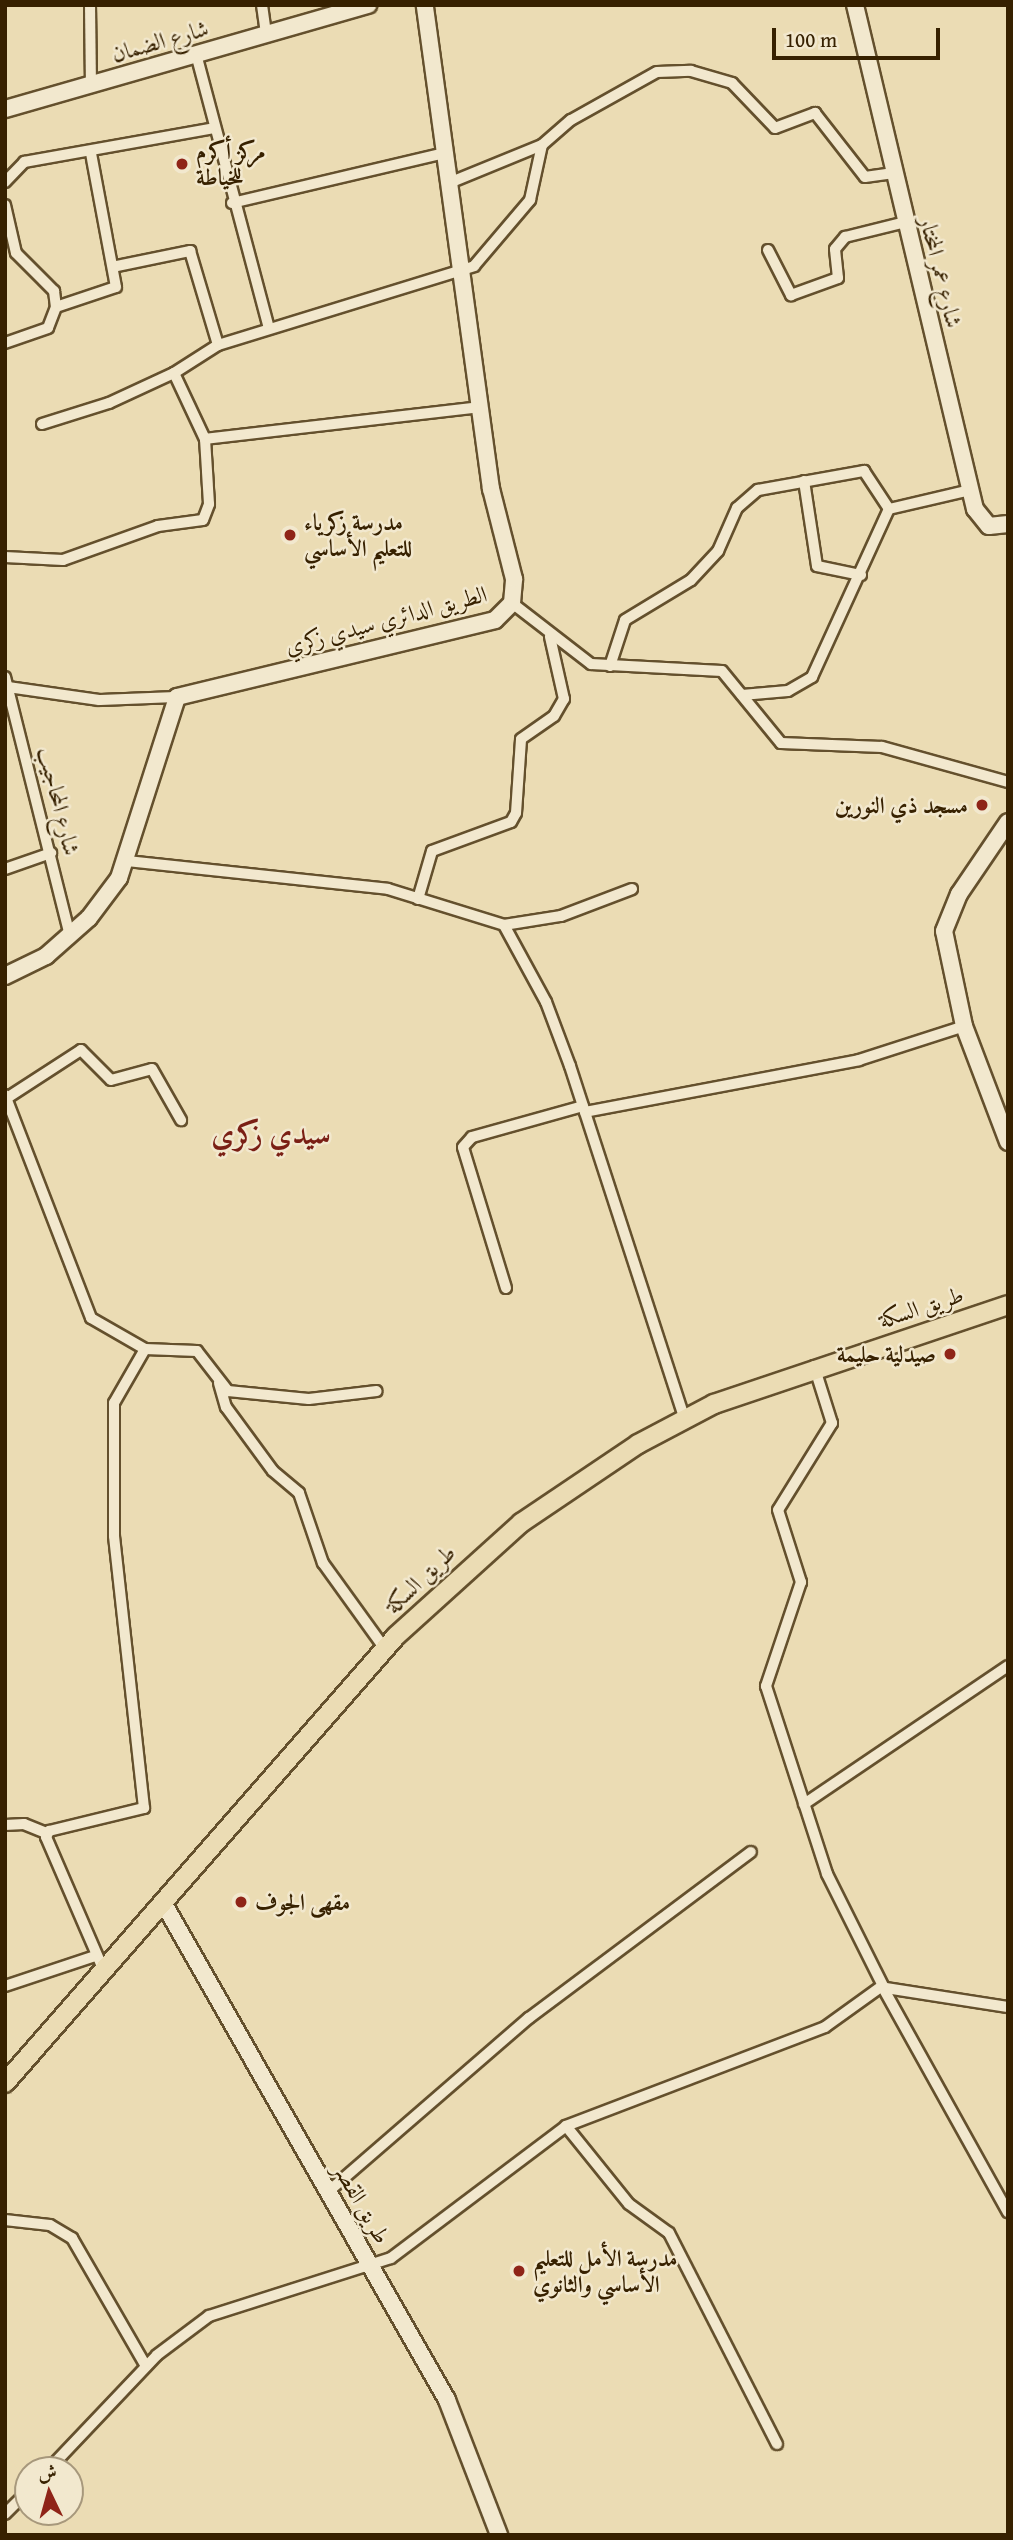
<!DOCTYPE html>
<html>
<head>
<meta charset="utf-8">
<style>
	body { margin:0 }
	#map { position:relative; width:1013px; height:2540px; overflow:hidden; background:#ebdcb4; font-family:"Gentium Book Plus",Amiri,serif }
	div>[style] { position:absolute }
	.roads { filter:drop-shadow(2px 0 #64502d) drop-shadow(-2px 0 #64502d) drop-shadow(0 2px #64502d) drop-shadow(0 -2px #64502d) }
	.street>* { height:10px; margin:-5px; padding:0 5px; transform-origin:5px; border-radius:5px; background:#f2e8ce }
	.secondary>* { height:16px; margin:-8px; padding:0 8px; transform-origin:8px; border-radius:8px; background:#f2e8ce }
	.primary>* { height:18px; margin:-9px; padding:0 9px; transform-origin:9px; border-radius:9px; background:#ebdcb4 }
	.dots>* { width:19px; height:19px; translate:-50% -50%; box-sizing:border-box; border:4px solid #f2e8ce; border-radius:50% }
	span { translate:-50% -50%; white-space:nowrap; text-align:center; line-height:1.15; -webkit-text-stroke:5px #f2e8ce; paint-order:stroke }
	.street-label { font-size:23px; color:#372100 }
	.poi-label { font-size:23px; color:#372100; font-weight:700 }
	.left { translate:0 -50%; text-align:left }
	.right { translate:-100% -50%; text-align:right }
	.district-label { font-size:30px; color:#7a1f14; font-weight:700 }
	.frame { position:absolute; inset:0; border:7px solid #372100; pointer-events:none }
	.north { position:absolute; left:14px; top:2456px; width:70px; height:70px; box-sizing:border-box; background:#f2e8ce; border:2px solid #a7987c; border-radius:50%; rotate:355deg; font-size:19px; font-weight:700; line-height:28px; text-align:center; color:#372100 }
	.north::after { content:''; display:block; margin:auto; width:24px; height:32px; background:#8f2418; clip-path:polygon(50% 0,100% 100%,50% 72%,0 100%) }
	.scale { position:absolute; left:772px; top:28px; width:168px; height:32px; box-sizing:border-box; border:4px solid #372100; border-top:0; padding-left:9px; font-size:21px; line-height:24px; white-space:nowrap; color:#372100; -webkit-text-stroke:5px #f2e8ce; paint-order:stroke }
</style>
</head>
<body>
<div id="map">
	<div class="roads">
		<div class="street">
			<div style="left:90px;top:5px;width:80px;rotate:89.3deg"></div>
			<div style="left:262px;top:5px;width:29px;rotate:82deg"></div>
			<div style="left:196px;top:54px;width:284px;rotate:75.1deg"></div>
			<div style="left:5px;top:182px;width:28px;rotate:-46deg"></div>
			<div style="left:24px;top:162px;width:193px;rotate:-10.1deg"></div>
			<div style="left:449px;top:183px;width:100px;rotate:-22.2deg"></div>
			<div style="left:232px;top:203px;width:219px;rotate:-13.2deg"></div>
			<div style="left:5px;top:205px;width:49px;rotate:77.1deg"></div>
			<div style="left:16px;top:253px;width:54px;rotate:45deg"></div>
			<div style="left:54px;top:291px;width:16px;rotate:83deg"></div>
			<div style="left:56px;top:307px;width:22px;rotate:111deg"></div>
			<div style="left:48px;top:328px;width:46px;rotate:160.8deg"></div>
			<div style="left:768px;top:250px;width:51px;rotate:62.9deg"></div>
			<div style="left:791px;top:295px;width:50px;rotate:-19.9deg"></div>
			<div style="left:838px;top:278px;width:29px;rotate:-96deg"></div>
			<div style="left:835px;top:249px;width:16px;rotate:-50deg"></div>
			<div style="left:845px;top:237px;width:63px;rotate:-13.8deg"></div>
			<div style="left:117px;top:266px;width:75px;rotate:-11.6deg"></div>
			<div style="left:190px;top:251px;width:98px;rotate:73.4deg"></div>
			<div style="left:56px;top:307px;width:63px;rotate:-18.4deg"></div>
			<div style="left:116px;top:287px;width:136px;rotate:-100.6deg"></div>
			<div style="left:42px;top:424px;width:70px;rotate:-17.4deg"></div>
			<div style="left:109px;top:403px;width:72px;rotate:-24.8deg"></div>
			<div style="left:205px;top:439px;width:277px;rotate:-6.6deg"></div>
			<div style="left:804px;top:481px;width:86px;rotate:81.3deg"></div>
			<div style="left:817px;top:566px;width:45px;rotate:11.6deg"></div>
			<div style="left:5px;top:557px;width:58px;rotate:3deg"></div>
			<div style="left:63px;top:560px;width:101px;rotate:-19.7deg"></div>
			<div style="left:158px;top:526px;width:45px;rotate:-7.6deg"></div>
			<div style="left:203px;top:520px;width:17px;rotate:-69deg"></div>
			<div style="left:209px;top:504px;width:65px;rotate:-93.5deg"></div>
			<div style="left:205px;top:439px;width:73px;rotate:-115.2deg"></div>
			<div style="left:174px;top:373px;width:52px;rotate:-32.5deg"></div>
			<div style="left:218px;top:345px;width:268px;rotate:-17.1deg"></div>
			<div style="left:474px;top:266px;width:87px;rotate:-49.7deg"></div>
			<div style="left:530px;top:200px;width:56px;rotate:-77.7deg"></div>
			<div style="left:542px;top:145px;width:38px;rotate:-41deg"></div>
			<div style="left:571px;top:120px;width:98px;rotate:-29.2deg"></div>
			<div style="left:657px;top:72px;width:34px;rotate:-2deg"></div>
			<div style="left:691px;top:71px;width:43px;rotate:16.3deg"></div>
			<div style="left:732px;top:83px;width:62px;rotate:46.3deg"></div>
			<div style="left:775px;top:128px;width:43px;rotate:-20.6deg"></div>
			<div style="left:815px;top:113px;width:81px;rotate:52deg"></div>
			<div style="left:865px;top:177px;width:29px;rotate:-8deg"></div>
			<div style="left:512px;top:603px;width:100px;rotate:37.7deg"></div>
			<div style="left:591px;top:664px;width:131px;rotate:3.1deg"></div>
			<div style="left:722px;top:671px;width:93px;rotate:50.7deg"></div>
			<div style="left:781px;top:743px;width:101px;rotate:2.3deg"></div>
			<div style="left:882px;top:747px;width:131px;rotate:15.5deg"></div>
			<div style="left:610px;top:666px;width:48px;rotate:-71.9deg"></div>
			<div style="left:625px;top:620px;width:77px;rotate:-31.2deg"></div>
			<div style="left:691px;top:580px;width:40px;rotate:-47deg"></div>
			<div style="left:718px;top:551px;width:47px;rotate:-66.2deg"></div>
			<div style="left:737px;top:508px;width:28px;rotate:-41deg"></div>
			<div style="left:758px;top:490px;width:108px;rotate:-10.2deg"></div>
			<div style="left:864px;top:471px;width:45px;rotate:56.7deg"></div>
			<div style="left:5px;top:677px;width:266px;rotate:75.9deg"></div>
			<div style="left:8px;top:687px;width:92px;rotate:8.1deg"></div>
			<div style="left:99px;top:700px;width:78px;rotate:-2.2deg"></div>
			<div style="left:742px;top:695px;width:46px;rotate:-5deg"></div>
			<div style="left:788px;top:691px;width:28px;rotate:-30deg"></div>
			<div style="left:812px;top:677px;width:185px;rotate:-65.4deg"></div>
			<div style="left:889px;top:509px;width:83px;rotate:-13.2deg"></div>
			<div style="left:127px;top:861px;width:262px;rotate:6.1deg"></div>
			<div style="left:388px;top:889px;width:121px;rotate:17.2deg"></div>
			<div style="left:504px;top:925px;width:58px;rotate:-9deg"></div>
			<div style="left:561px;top:916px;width:76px;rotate:-20.8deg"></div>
			<div style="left:5px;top:869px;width:49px;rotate:-19.2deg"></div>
			<div style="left:418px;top:899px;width:50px;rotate:-73.7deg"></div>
			<div style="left:432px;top:851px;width:84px;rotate:-20.2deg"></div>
			<div style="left:511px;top:822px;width:10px;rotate:-61deg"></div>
			<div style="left:516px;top:813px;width:74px;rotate:-86.1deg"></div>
			<div style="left:521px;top:739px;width:40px;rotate:-34.9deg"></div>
			<div style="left:554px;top:716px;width:20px;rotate:-60deg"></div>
			<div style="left:564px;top:699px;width:64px;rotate:-102.7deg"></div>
			<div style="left:504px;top:925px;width:88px;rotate:61.4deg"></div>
			<div style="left:546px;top:1002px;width:68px;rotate:69.4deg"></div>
			<div style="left:570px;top:1066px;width:369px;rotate:72deg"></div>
			<div style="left:5px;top:1095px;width:239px;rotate:68.9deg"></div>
			<div style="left:91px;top:1318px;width:62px;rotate:29.9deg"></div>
			<div style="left:145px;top:1349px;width:52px;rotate:2.2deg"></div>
			<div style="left:197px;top:1351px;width:51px;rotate:52.2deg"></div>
			<div style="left:228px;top:1391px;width:81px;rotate:5.6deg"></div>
			<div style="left:309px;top:1399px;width:68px;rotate:-6.7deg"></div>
			<div style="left:7px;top:1098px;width:88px;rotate:-33deg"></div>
			<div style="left:81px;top:1050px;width:42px;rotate:45deg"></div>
			<div style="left:111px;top:1080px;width:42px;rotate:-15deg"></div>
			<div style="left:152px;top:1069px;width:59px;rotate:60.4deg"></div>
			<div style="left:585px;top:1112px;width:279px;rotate:-10.7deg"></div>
			<div style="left:859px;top:1060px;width:110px;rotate:-17.9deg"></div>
			<div style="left:506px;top:1288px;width:147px;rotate:-107deg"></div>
			<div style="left:463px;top:1147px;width:13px;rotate:-48deg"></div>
			<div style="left:472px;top:1137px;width:115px;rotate:-15.6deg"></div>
			<div style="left:814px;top:1366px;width:60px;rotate:72.5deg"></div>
			<div style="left:832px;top:1423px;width:102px;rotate:121.8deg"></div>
			<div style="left:778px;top:1510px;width:76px;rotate:72.3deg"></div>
			<div style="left:801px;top:1582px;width:110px;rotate:108.6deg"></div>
			<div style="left:766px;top:1686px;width:198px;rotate:72deg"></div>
			<div style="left:827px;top:1874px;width:125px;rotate:63.4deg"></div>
			<div style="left:219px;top:1383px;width:25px;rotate:74deg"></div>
			<div style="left:226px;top:1407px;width:79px;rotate:53.7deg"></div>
			<div style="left:273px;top:1471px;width:34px;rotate:40deg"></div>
			<div style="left:299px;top:1493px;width:74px;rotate:71.1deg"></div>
			<div style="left:323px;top:1563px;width:106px;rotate:54.2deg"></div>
			<div style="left:804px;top:1804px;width:246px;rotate:-34.1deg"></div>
			<div style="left:5px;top:1825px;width:19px;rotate:-3deg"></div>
			<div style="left:24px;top:1824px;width:24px;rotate:22deg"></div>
			<div style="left:104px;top:1971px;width:146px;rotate:-113.4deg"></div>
			<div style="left:46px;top:1837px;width:7px;rotate:-63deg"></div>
			<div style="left:49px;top:1831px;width:98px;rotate:-13.6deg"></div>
			<div style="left:144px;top:1808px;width:274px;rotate:-96.3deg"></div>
			<div style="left:114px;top:1536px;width:133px;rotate:-90deg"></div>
			<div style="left:114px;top:1403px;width:62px;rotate:-60.1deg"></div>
			<div style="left:5px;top:1986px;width:95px;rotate:-18.4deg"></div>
			<div style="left:886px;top:1988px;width:123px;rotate:8.9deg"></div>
			<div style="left:566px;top:2126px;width:100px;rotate:51.1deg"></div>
			<div style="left:629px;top:2204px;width:49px;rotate:35.9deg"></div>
			<div style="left:669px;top:2233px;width:237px;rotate:62.9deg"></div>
			<div style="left:329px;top:2191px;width:264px;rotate:-40.9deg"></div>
			<div style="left:529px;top:2018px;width:277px;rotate:-36.8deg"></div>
			<div style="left:5px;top:2220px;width:45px;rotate:6.3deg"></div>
			<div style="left:50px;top:2225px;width:26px;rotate:31deg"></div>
			<div style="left:72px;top:2238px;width:148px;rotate:60deg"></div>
			<div style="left:48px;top:2470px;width:158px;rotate:-46.5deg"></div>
			<div style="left:157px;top:2355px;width:65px;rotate:-36.9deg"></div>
			<div style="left:209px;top:2316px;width:191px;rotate:-17.7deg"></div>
			<div style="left:391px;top:2258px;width:219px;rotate:-37deg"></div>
			<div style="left:566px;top:2126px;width:277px;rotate:-20.9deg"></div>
			<div style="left:825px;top:2027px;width:70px;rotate:-35.7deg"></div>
			<div style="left:882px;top:1986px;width:259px;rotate:60.9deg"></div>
			<div style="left:5px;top:2514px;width:33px;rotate:-45deg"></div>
		</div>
		<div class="secondary">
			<div style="left:855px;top:5px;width:518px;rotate:76.61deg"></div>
			<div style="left:975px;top:509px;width:22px;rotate:51deg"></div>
			<div style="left:989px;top:526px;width:19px;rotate:-6deg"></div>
			<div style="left:5px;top:109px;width:378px;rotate:-16deg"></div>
			<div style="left:1008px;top:822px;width:87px;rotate:124.2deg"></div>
			<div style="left:959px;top:894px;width:40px;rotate:112deg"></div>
			<div style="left:944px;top:931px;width:97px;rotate:78.1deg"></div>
			<div style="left:964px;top:1026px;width:124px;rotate:69.2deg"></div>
			<div style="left:5px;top:976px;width:46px;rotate:-26deg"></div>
			<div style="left:46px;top:956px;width:57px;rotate:-41.5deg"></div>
			<div style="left:89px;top:918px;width:50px;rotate:-53.1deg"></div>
			<div style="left:119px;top:878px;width:190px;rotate:-72.2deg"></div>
			<div style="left:177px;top:697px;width:327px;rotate:-13.6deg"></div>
			<div style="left:495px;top:620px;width:24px;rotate:-45deg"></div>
			<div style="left:512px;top:603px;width:24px;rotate:-85deg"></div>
			<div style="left:514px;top:579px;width:93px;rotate:-104.3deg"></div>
			<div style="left:491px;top:489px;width:488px;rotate:-97.8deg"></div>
			<div style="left:164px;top:1904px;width:571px;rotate:60.29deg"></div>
			<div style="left:447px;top:2400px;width:145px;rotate:68.9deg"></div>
		</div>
		<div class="primary">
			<div style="left:5px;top:2083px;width:594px;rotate:-48.82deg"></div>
			<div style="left:396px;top:1636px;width:169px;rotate:-42.1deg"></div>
			<div style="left:521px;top:1523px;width:141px;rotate:-34deg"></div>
			<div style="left:638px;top:1444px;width:86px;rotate:-27.8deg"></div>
			<div style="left:714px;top:1404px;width:310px;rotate:-18.6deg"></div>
		</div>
	</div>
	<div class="dots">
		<div style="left:182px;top:164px;background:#8f2418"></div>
		<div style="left:290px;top:535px;background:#8f2418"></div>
		<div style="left:982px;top:805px;background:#8f2418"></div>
		<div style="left:950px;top:1354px;background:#8f2418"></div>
		<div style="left:241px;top:1902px;background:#8f2418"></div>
		<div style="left:519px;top:2271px;background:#8f2418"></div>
	</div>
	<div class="street-label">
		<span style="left:160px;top:41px;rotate:-16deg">شارع الضمان</span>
		<span style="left:941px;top:272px;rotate:76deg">شارع عمر المختار</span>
		<span style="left:386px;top:620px;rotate:-15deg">الطريق الدائري سيدي زكري</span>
		<span style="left:59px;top:801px;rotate:76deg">شارع المحاجيب</span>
		<span style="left:921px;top:1307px;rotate:-18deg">طريق السكة</span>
		<span style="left:420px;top:1579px;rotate:-44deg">طريق السكة</span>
		<span style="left:362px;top:2203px;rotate:60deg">طريق القصر</span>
	</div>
	<div class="poi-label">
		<span class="left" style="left:196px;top:164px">مركز أكرم<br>للخياطة</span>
		<span class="left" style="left:304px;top:535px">مدرسة زكرياء<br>للتعليم الأساسي</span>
		<span class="right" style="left:968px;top:805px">مسجد ذي النورين</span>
		<span class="right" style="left:936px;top:1354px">صيدلية حليمة</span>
		<span class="left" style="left:255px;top:1902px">مقهى الجوف</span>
		<span class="left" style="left:533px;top:2271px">مدرسة الأمل للتعليم<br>الأساسي والثانوي</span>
	</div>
	<div class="district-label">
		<span style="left:271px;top:1133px">سيدي زكري</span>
	</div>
	<div class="frame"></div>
	<div class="north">ش</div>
	<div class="scale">100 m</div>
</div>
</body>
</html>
